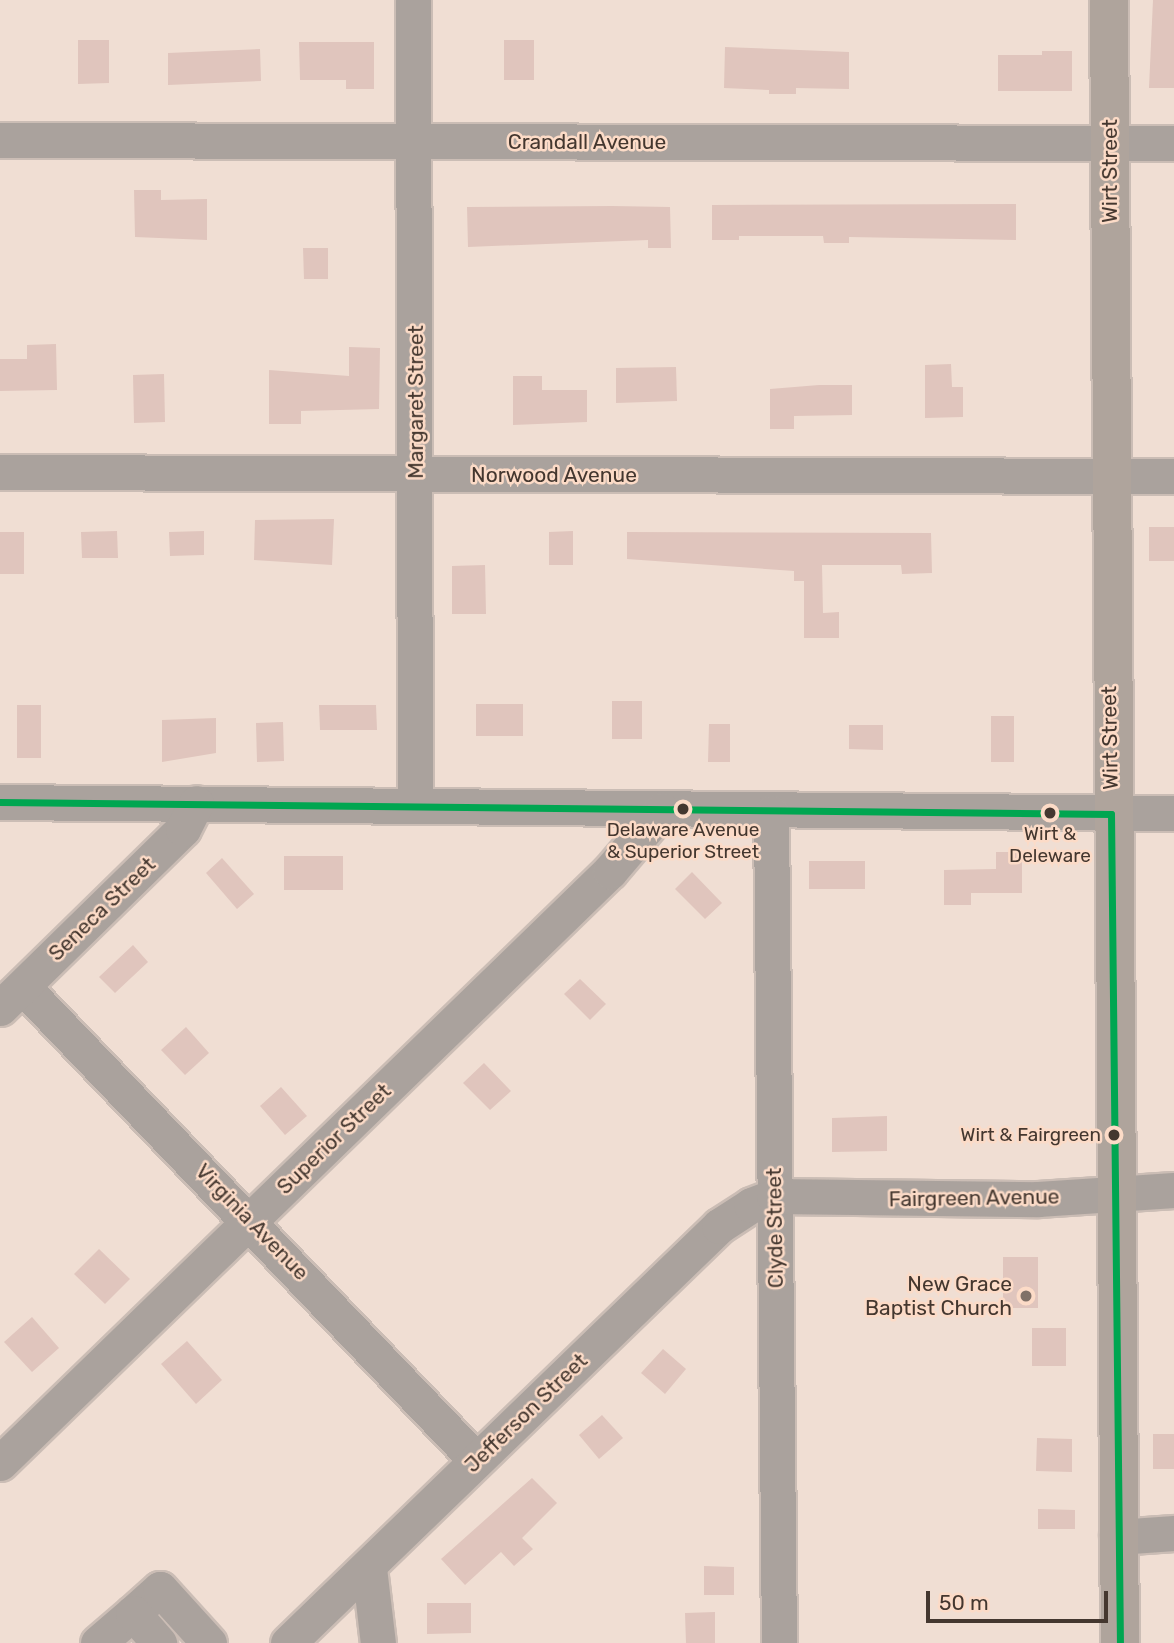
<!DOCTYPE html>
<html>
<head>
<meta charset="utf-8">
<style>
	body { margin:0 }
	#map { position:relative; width:1174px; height:1643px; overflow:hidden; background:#f0ded3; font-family:Rubik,sans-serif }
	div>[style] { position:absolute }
	.building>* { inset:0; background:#e0c5bd }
	.roads { filter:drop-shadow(2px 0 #cbbdb5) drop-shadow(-2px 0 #cbbdb5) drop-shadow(0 2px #cbbdb5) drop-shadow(0 -2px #cbbdb5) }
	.minor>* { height:35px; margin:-17.5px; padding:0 17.5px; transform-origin:17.5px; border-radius:17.5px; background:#aaa29d }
	.major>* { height:38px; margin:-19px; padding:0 19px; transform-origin:19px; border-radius:19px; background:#afa49c }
	.bus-1>* { height:7px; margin:-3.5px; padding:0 3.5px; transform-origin:3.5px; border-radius:3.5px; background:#00a651 }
	.dots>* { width:19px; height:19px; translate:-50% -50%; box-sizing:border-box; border:4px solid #fcdbc7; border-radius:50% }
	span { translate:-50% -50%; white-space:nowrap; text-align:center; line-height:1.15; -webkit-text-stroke:5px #fcdbc7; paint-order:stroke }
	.bus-label { font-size:19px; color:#44372f }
	.right { translate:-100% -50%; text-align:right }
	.street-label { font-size:21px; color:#44372f }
	.poi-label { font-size:21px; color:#44372f }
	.scale { position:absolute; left:926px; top:1591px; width:182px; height:32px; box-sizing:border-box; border:4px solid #44372f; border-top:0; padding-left:9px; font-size:21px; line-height:24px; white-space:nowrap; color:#44372f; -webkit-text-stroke:5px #fcdbc7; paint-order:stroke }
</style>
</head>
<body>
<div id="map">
	<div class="building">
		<div style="clip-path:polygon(1153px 0,1174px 0,1174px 88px,1149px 88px)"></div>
		<div style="clip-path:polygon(78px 40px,109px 40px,109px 83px,78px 84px)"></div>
		<div style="clip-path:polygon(504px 40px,534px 40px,534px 80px,504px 80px)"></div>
		<div style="clip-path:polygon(299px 42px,374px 42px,374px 89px,346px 89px,346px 80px,300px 80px)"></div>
		<div style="clip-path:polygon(725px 47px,849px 52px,849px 89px,796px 88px,796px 94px,769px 94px,769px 90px,724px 88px)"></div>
		<div style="clip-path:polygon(260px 49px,261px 81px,168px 85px,168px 53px)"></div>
		<div style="clip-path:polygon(1042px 51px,1072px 51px,1072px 91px,998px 91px,998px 55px,1042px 55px)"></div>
		<div style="clip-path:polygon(134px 190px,161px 190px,161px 200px,207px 199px,207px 240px,135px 237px)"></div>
		<div style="clip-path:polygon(1016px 204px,1016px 240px,849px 237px,849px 243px,824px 243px,823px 236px,739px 236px,739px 240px,712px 240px,712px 205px)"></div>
		<div style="clip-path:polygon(612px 206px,670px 207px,671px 248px,648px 248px,648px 240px,468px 247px,467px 207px)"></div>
		<div style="clip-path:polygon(303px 248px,328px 248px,328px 279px,304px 279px)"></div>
		<div style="clip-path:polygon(56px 344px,57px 390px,0 391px,0 359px,27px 359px,27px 345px)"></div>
		<div style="clip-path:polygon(349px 347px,380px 348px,379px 409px,301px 411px,301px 424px,269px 424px,269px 370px,349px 376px)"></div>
		<div style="clip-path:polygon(951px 364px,952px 387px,963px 387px,963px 417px,925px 418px,925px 365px)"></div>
		<div style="clip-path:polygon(676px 367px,677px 401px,616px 403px,616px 368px)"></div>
		<div style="clip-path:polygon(164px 374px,165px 422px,134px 423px,133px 375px)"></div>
		<div style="clip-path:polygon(513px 376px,542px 376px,542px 390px,587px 390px,587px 422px,513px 425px)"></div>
		<div style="clip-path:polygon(819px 385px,852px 385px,852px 415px,794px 416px,794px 429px,770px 429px,770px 389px)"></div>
		<div style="clip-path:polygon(334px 519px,332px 565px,254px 560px,255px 520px)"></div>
		<div style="clip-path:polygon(1149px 527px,1174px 527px,1174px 561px,1149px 561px)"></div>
		<div style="clip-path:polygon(117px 531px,118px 558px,82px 558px,81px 532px)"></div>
		<div style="clip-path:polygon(204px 531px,204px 555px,170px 556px,169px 532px)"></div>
		<div style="clip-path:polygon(573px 531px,573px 565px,549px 565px,549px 532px)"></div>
		<div style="clip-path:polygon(0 532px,24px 532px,24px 574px,0 574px)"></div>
		<div style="clip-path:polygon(627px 532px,931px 533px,932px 573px,902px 574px,901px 565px,822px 565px,823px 613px,839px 612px,839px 638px,804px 638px,804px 581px,794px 581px,794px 571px,627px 559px)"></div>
		<div style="clip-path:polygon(485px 565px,486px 614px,452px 614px,452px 566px)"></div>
		<div style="clip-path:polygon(612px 701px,642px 701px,642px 739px,612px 739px)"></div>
		<div style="clip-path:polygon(476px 704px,523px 704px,523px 736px,476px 736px)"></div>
		<div style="clip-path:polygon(17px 705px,41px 705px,41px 758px,17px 758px)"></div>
		<div style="clip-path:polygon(319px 705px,376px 705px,377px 730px,320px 730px)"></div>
		<div style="clip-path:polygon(991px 716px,1014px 716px,1014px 762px,991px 762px)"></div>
		<div style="clip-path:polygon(216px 718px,216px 753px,162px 762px,162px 720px)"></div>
		<div style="clip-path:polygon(283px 722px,284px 761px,257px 762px,256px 723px)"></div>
		<div style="clip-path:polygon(709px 724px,730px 724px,730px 762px,708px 762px)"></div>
		<div style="clip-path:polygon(849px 725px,883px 725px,883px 750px,849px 749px)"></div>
		<div style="clip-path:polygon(996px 852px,1022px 852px,1022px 893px,971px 893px,971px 905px,944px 905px,944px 870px,996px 869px)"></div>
		<div style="clip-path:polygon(284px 856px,343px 856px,343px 890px,284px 890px)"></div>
		<div style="clip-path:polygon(222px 858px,254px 894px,237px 909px,206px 873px)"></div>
		<div style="clip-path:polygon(809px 861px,865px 861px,865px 889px,809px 889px)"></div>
		<div style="clip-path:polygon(692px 872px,722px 903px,705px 919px,675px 889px)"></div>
		<div style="clip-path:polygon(133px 945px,148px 962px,115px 993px,99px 977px)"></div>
		<div style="clip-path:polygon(580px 979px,606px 1004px,590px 1020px,564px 994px)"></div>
		<div style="clip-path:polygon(186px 1027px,209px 1053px,185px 1075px,161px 1050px)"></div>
		<div style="clip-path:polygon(484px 1063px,511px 1091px,490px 1110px,463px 1083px)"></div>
		<div style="clip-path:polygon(281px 1087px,307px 1116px,285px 1135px,260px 1106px)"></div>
		<div style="clip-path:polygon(887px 1116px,887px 1151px,832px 1152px,832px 1118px)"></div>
		<div style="clip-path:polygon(99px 1249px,130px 1279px,105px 1304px,74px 1274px)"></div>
		<div style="clip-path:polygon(1003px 1257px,1038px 1257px,1038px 1308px,1003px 1308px)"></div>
		<div style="clip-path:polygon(32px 1317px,59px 1348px,32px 1372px,4px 1342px)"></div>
		<div style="clip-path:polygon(1032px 1328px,1066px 1328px,1066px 1366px,1032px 1366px)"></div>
		<div style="clip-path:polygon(187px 1341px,222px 1380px,196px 1404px,161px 1364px)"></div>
		<div style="clip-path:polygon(663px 1349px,686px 1369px,665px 1394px,641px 1373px)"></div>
		<div style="clip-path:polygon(602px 1415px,623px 1438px,599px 1459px,579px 1435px)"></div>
		<div style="clip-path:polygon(1153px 1434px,1174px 1434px,1174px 1469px,1153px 1469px)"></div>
		<div style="clip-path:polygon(1037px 1438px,1072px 1439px,1072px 1472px,1036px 1471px)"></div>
		<div style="clip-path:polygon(532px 1478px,557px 1503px,522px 1538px,533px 1549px,514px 1566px,501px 1552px,465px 1585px,441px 1559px)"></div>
		<div style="clip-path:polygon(1038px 1509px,1075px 1510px,1075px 1529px,1038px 1529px)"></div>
		<div style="clip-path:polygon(704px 1566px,734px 1567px,734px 1595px,704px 1595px)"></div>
		<div style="clip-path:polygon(427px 1603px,471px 1603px,471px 1633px,427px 1634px)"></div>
		<div style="clip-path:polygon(715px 1612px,715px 1643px,686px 1643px,685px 1613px)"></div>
	</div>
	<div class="roads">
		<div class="minor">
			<div style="left:413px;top:0;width:803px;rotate:89.86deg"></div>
			<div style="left:0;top:140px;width:1174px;rotate:0.15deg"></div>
			<div style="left:0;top:472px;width:1174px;rotate:0.2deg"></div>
			<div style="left:0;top:802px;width:1174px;rotate:0.54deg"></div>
			<div style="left:771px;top:813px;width:830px;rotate:89.45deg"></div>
			<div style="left:24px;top:988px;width:654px;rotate:46.24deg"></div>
			<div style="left:0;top:1008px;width:256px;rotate:-44.4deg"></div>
			<div style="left:183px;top:829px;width:29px;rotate:-63deg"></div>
			<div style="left:0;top:1463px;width:850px;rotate:-44.14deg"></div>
			<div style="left:610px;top:871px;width:80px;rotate:-49.6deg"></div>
			<div style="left:1117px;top:1537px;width:57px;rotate:-4deg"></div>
			<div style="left:369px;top:1568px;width:76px;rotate:83.2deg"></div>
			<div style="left:133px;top:1613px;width:36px;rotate:-42deg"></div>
			<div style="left:160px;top:1589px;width:73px;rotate:47.8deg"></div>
			<div style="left:98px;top:1643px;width:46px;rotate:-40.6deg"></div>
			<div style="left:133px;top:1613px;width:40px;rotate:49deg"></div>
			<div style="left:288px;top:1643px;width:600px;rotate:-44.05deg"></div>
			<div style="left:719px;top:1226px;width:38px;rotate:-33deg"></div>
			<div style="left:751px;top:1205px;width:25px;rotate:-21deg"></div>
			<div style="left:774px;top:1196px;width:264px;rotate:0.7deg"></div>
			<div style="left:1038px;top:1199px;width:136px;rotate:-3.8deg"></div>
		</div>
		<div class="major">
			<div style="left:1109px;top:0;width:1643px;rotate:89.62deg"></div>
		</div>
	</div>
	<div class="bus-1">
		<div style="left:0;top:802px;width:1111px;rotate:0.62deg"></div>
		<div style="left:1111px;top:814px;width:829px;rotate:89.38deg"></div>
	</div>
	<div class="dots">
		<div style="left:683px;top:809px;background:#44372f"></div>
		<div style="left:1050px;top:813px;background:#44372f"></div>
		<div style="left:1114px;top:1135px;background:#44372f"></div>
		<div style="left:1026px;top:1296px;background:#807168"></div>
	</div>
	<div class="bus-label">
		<span style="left:683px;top:841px">Delaware Avenue<br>&amp; Superior Street</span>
		<span style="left:1050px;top:845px">Wirt &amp;<br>Deleware</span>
		<span class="right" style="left:1101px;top:1135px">Wirt &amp; Fairgreen</span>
	</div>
	<div class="street-label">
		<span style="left:587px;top:142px">Crandall Avenue</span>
		<span style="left:1110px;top:171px;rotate:-90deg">Wirt Street</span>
		<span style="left:416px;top:402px;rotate:-90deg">Margaret Street</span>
		<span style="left:554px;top:475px">Norwood Avenue</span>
		<span style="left:1110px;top:738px;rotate:-91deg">Wirt Street</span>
		<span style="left:102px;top:909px;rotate:-44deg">Seneca Street</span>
		<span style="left:334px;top:1139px;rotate:-44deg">Superior Street</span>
		<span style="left:974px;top:1198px;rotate:-1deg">Fairgreen Avenue</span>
		<span style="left:252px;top:1222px;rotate:46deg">Virginia Avenue</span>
		<span style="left:775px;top:1228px;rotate:-91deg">Clyde Street</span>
		<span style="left:526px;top:1413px;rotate:-44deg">Jefferson Street</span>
	</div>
	<div class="poi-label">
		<span class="right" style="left:1012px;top:1296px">New Grace<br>Baptist Church</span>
	</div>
	<div class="scale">50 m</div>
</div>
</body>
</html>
